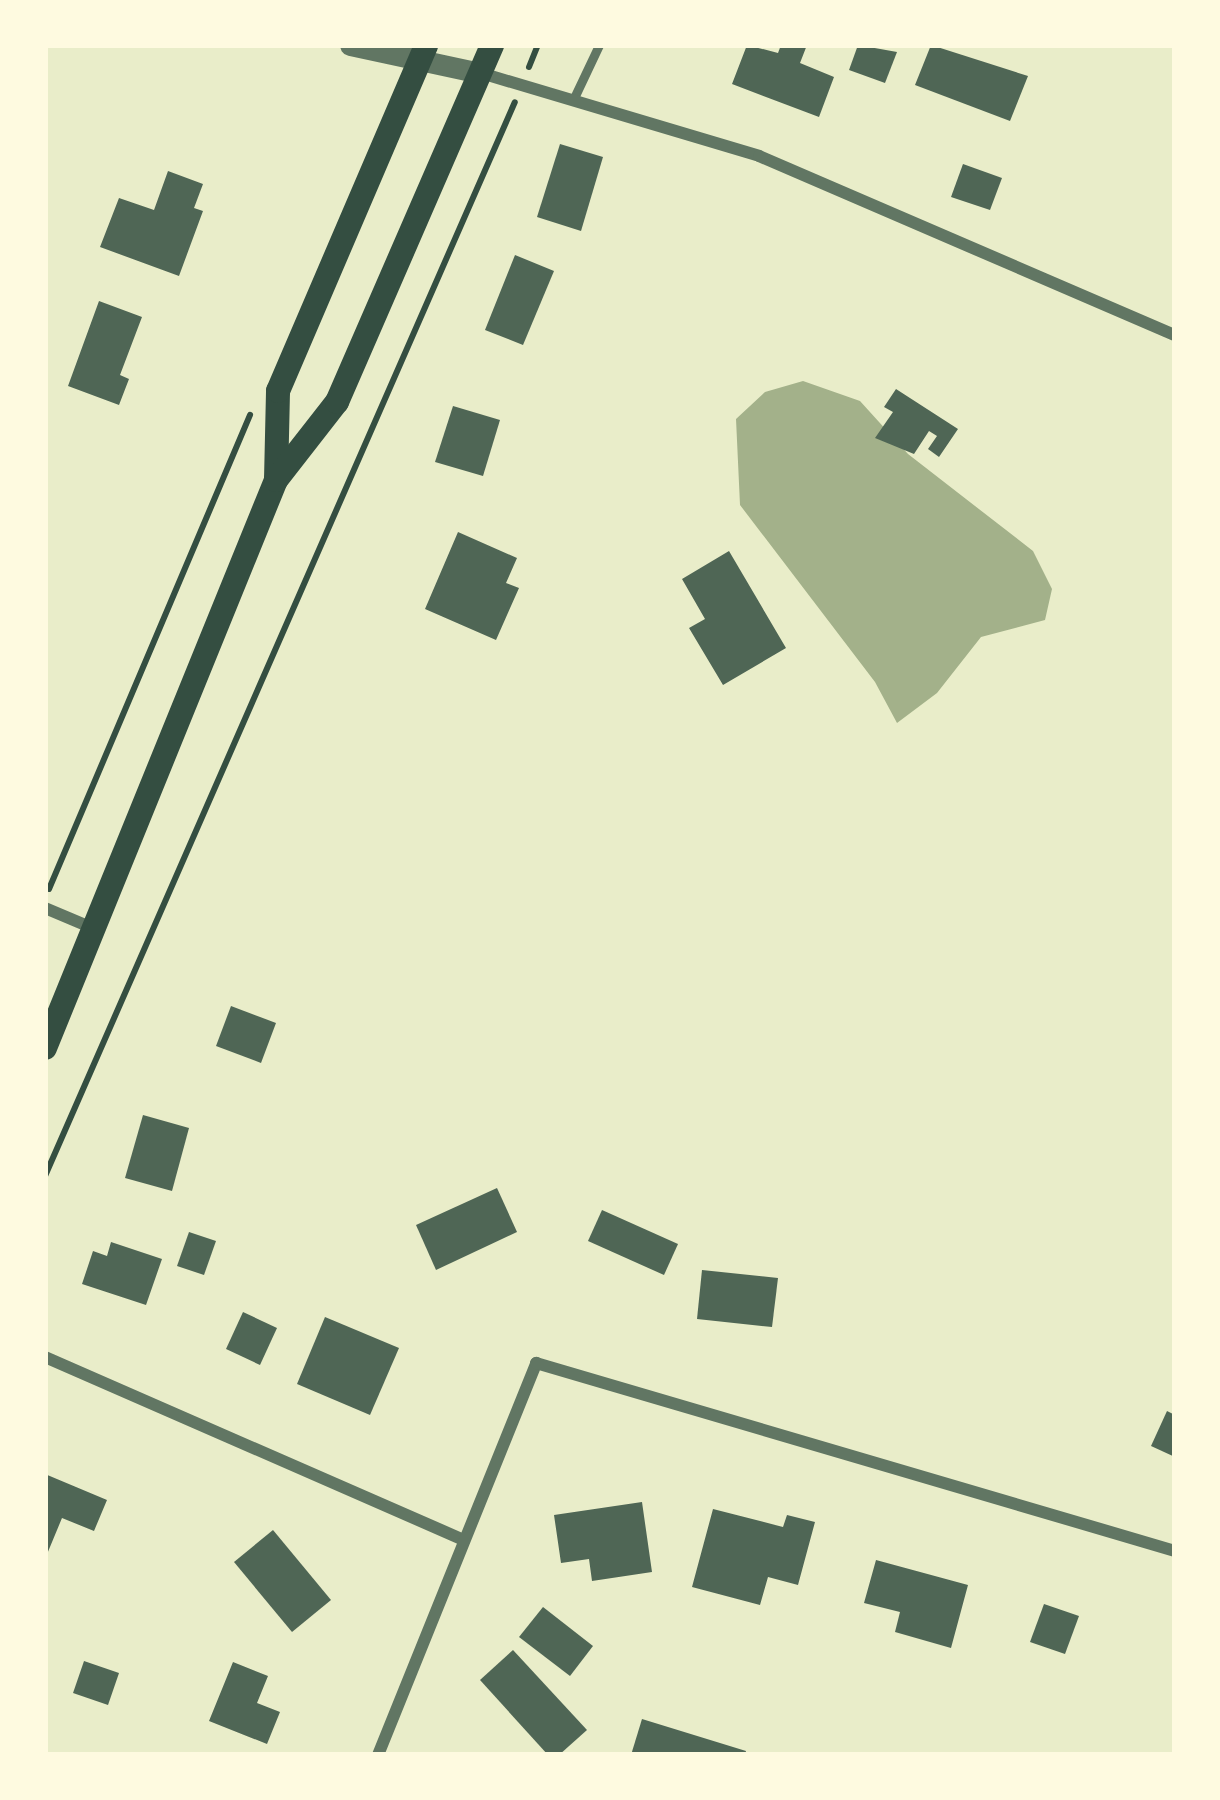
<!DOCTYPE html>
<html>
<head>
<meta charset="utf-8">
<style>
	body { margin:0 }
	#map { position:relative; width:1220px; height:1800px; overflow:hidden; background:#e9edc9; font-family:Roboto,sans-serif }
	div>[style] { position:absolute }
	.water>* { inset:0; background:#a3b18a }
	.building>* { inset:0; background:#4f6655 }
	.path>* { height:6px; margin:-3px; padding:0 3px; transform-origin:3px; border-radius:3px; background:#344e41 }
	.service>* { height:9px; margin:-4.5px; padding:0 4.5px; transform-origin:4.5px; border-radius:4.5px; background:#617663 }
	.minor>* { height:12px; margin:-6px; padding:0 6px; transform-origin:6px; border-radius:6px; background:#617663 }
	.tertiary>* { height:21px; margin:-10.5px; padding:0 10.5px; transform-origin:10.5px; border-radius:10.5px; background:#617663 }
	.secondary>* { height:24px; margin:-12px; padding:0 12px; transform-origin:12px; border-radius:12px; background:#344e41 }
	span { translate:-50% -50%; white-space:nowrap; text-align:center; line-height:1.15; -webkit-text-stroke:12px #fefae0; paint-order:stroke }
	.frame { position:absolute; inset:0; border:48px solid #fefae0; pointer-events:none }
</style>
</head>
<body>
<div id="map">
	<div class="water">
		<div style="clip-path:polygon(803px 381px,860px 401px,908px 454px,1033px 551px,1052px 589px,1045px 620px,981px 637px,937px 693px,897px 723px,875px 682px,740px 505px,736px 419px,765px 392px)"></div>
	</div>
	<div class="building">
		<div style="clip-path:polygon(747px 45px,778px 53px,781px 45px,807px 45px,800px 63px,834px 77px,819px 117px,732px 84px)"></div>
		<div style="clip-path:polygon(858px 45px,897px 52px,885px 83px,849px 70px)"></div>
		<div style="clip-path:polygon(931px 45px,1028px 76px,1010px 121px,915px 85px)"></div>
		<div style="clip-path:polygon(560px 144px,603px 157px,581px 231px,537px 217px)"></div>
		<div style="clip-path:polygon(963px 164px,1002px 178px,990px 210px,951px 197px)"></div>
		<div style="clip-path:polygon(168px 171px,203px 184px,194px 208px,203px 211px,179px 276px,100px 247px,119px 198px,154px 210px)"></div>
		<div style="clip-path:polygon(515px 255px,554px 271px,523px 345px,485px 330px)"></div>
		<div style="clip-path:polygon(99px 301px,142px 317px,120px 375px,129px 379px,119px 405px,68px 386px)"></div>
		<div style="clip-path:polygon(896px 389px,958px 429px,939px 457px,928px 449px,937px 436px,929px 431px,914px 454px,875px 438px,893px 412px,884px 407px)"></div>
		<div style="clip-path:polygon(453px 406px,500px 420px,483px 476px,435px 462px)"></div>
		<div style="clip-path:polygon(458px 532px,517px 558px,506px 583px,519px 588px,496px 640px,425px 609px)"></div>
		<div style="clip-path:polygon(729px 551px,786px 648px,723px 685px,689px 628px,705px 619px,682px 579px)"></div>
		<div style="clip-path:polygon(231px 1006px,276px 1023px,261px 1063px,216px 1046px)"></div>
		<div style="clip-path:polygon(143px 1115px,189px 1128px,172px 1191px,125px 1178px)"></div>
		<div style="clip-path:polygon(497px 1188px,517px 1232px,436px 1270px,416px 1225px)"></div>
		<div style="clip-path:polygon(602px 1210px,678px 1244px,664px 1275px,588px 1241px)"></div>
		<div style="clip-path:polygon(189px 1232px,216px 1241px,204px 1275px,177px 1266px)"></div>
		<div style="clip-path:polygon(111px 1242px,162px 1259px,146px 1305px,82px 1284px,93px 1251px,107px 1256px)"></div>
		<div style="clip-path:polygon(702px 1270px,778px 1278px,772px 1327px,697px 1319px)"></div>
		<div style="clip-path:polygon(243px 1312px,277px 1328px,260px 1365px,226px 1349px)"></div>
		<div style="clip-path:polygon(325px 1317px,399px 1348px,370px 1415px,297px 1384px)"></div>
		<div style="clip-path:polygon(1167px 1411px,1175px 1415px,1175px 1457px,1151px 1446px)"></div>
		<div style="clip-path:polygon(45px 1474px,107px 1500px,94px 1531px,62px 1518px,45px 1559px)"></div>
		<div style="clip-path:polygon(642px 1502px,652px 1572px,592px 1581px,589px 1559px,561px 1563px,554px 1515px)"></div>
		<div style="clip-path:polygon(713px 1509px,783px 1527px,787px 1515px,815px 1522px,798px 1585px,768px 1577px,760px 1605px,692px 1587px)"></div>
		<div style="clip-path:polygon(273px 1530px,331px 1600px,292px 1632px,234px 1562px)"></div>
		<div style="clip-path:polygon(876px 1560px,968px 1585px,951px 1648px,895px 1632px,900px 1612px,864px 1603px)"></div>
		<div style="clip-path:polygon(1044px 1604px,1079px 1616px,1065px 1654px,1030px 1642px)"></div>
		<div style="clip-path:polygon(543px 1607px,593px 1646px,570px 1676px,519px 1637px)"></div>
		<div style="clip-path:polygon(513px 1650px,587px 1730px,559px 1755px,548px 1755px,480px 1680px)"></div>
		<div style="clip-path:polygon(84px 1661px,119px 1673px,108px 1705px,73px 1693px)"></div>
		<div style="clip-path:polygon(233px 1662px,268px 1676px,257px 1703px,280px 1712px,267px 1744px,209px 1721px)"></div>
		<div style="clip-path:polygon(642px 1719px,746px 1751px,745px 1755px,631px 1755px)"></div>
	</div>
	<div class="path">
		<div style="left:529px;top:67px;width:24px;rotate:-68deg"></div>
		<div style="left:49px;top:889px;width:515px;rotate:-67.02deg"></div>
		<div style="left:45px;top:1176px;width:1172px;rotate:-66.37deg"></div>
	</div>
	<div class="service">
		<div style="left:573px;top:100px;width:61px;rotate:-64.7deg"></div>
	</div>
	<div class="minor">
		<div style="left:481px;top:73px;width:290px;rotate:16.6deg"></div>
		<div style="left:759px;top:156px;width:453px;rotate:23.3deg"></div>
		<div style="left:45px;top:908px;width:56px;rotate:22.9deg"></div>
		<div style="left:45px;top:1357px;width:455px;rotate:23.6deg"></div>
		<div style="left:378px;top:1755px;width:423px;rotate:-68deg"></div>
		<div style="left:536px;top:1363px;width:666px;rotate:16.39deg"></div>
	</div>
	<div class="tertiary">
		<div style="left:350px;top:45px;width:133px;rotate:12.2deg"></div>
	</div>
	<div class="secondary">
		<div style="left:276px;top:480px;width:89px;rotate:-88.7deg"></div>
		<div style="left:278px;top:391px;width:376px;rotate:-66.8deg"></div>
		<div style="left:45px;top:1048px;width:613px;rotate:-67.87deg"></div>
		<div style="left:276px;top:480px;width:99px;rotate:-52deg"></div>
		<div style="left:337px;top:402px;width:389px;rotate:-66.5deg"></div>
	</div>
	<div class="frame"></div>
</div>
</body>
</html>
